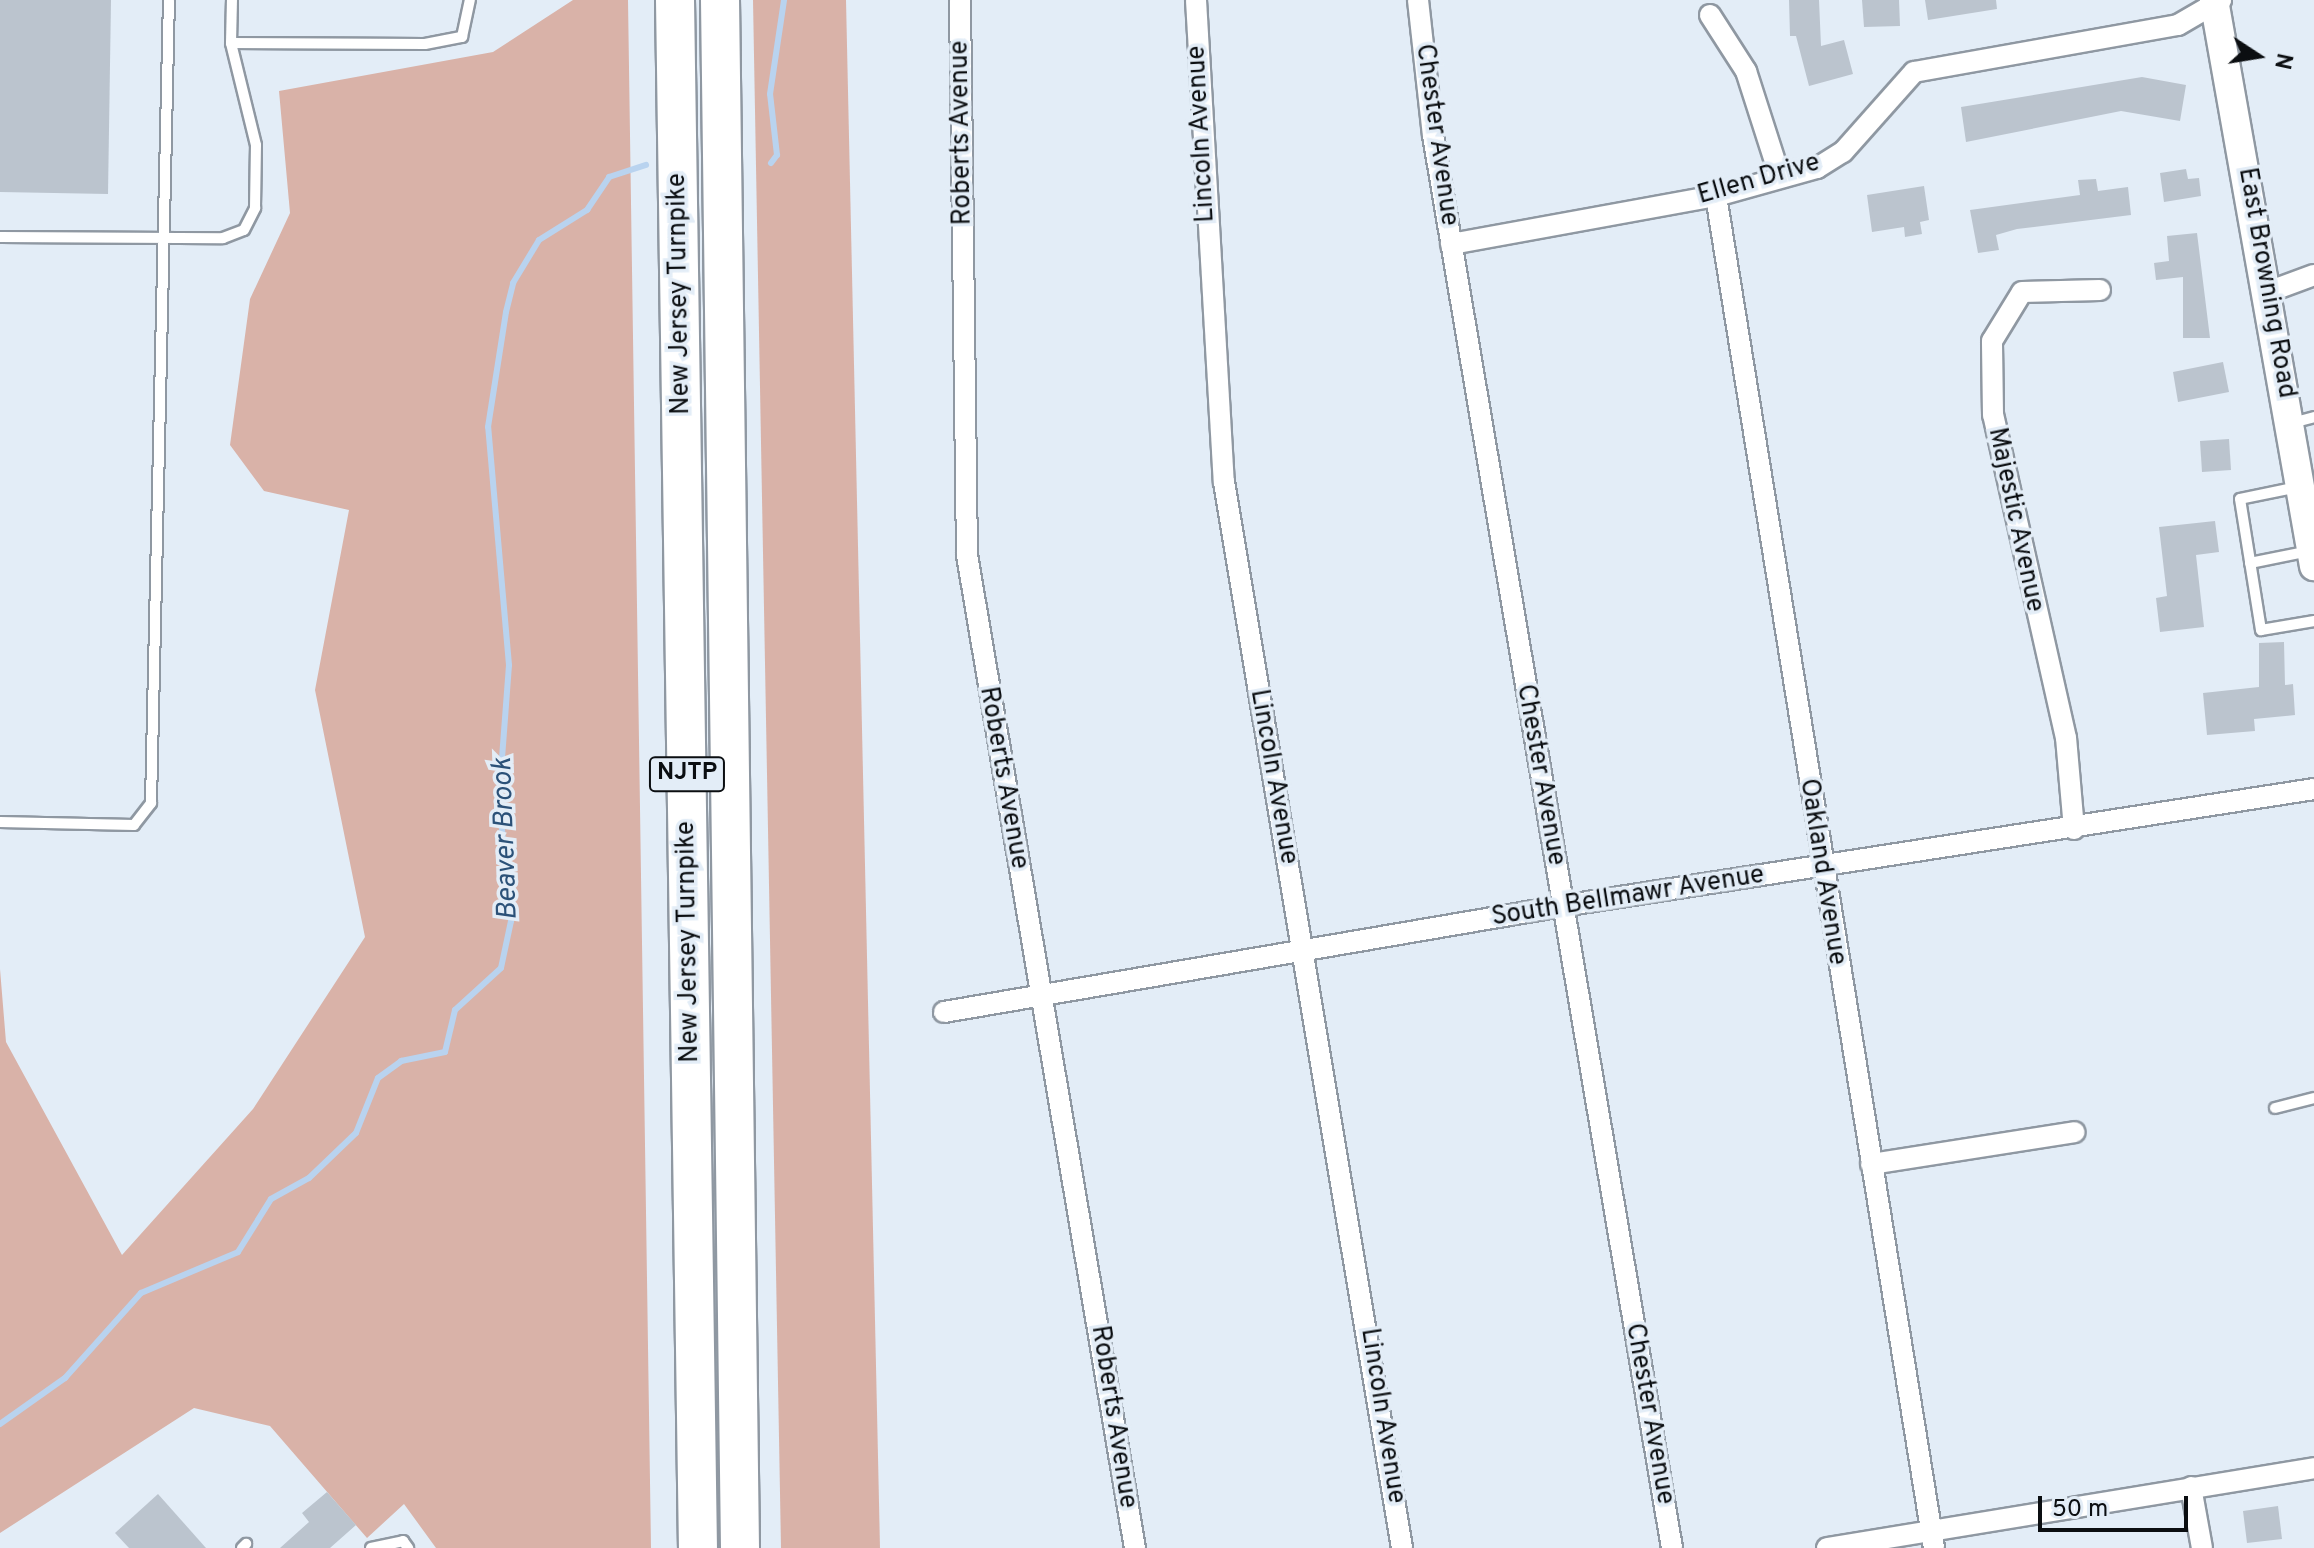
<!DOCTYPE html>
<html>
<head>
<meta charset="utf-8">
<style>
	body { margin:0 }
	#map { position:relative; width:2314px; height:1548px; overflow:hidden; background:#e3edf7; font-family:Overpass,sans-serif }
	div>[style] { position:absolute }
	.forest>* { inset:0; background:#d9b2a8 }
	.stream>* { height:6px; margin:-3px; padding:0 3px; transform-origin:3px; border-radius:3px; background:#b9d3ef }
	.building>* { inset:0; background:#bbc4ce }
	.roads { filter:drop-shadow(2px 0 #8f98a2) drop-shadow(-2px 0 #8f98a2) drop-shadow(0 2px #8f98a2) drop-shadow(0 -2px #8f98a2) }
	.service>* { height:10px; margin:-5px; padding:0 5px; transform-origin:5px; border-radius:5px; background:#fff }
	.minor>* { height:20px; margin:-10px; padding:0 10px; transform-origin:10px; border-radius:10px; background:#fff }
	.secondary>* { height:28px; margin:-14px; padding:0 14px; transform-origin:14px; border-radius:14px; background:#fff }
	.motorway>* { height:38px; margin:-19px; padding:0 19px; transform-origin:19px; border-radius:19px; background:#fff }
	span { translate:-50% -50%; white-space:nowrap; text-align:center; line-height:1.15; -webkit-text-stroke:7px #e3edf7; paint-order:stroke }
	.shield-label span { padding:2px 6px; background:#e3edf7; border:2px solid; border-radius:6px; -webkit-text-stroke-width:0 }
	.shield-label { font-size:24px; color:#0b0e11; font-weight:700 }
	.street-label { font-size:26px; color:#0b0e11 }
	.water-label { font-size:28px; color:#2b5178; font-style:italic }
	.north { position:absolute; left:2218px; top:16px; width:80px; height:80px; -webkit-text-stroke:6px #e3edf7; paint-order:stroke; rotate:102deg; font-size:22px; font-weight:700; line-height:32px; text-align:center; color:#0b0e11 }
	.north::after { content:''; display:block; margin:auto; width:28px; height:36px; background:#0b0e11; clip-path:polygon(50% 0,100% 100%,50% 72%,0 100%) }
	.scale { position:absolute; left:2038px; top:1496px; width:150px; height:36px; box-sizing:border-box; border:4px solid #0b0e11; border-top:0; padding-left:10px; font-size:24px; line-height:28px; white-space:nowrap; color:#0b0e11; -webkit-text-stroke:6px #e3edf7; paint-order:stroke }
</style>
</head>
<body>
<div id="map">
	<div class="forest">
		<div style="clip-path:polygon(573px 0,628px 0,651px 1548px,436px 1548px,404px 1504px,367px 1538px,270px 1426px,194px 1408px,0 1533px,0 969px,6px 1042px,122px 1255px,253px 1109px,365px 937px,315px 690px,349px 510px,264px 491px,230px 445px,250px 299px,290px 213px,279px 91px,493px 52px)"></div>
		<div style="clip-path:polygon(753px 0,846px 0,880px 1548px,781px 1548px)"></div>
	</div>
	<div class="stream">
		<div style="left:771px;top:163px;width:10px;rotate:-53deg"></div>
		<div style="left:777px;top:155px;width:61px;rotate:-96.5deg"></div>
		<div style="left:770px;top:94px;width:95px;rotate:-81.5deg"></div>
		<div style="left:0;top:1424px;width:80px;rotate:-35.3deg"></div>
		<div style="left:65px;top:1378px;width:114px;rotate:-48.2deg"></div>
		<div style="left:141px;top:1293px;width:105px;rotate:-22.9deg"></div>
		<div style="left:238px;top:1252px;width:62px;rotate:-58.1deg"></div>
		<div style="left:271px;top:1199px;width:43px;rotate:-28.9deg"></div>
		<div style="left:309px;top:1178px;width:65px;rotate:-43.8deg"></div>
		<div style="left:356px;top:1133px;width:59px;rotate:-68.2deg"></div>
		<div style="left:378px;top:1078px;width:29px;rotate:-36deg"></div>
		<div style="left:401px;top:1061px;width:45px;rotate:-11.6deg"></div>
		<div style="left:445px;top:1052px;width:43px;rotate:-76.6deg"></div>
		<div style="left:455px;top:1010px;width:62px;rotate:-42.4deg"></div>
		<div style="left:501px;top:968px;width:48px;rotate:-78deg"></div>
		<div style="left:511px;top:921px;width:124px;rotate:-95.6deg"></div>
		<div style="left:499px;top:798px;width:133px;rotate:-85.7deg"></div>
		<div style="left:509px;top:665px;width:239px;rotate:-95deg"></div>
		<div style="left:488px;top:427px;width:116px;rotate:-81.1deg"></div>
		<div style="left:506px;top:312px;width:30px;rotate:-76deg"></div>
		<div style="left:513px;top:283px;width:50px;rotate:-58.8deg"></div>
		<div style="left:539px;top:240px;width:57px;rotate:-32deg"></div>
		<div style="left:587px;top:210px;width:40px;rotate:-56deg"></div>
		<div style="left:609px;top:177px;width:39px;rotate:-18deg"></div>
	</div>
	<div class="building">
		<div style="clip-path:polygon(0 0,111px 0,108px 194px,0 192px)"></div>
		<div style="clip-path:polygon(1789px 0,1819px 0,1821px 46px,1844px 40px,1853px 74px,1809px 86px,1796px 36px,1790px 36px)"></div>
		<div style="clip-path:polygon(1862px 0,1899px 0,1900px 26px,1864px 27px)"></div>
		<div style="clip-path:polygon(1925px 0,1996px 0,1997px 9px,1928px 20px)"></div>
		<div style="clip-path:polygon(2142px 77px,2186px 85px,2180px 121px,2121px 111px,1966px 142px,1961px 107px)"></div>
		<div style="clip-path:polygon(2186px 169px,2188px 179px,2199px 178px,2201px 196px,2164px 202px,2160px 173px)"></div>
		<div style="clip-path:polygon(2096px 179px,2098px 191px,2128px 187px,2131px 215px,2017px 229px,1996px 235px,1999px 250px,1978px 253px,1970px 210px,2080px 195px,2078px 180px)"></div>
		<div style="clip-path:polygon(1924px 186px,1929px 220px,1920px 222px,1922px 234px,1905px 237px,1904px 227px,1872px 232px,1867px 195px)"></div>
		<div style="clip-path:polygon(2197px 233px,2210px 338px,2183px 338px,2183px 277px,2156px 280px,2154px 263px,2169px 261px,2167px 236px)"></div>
		<div style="clip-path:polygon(2223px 362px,2229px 392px,2178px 402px,2173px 372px)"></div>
		<div style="clip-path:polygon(2229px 439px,2231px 470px,2202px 472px,2200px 441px)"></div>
		<div style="clip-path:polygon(2215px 521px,2219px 552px,2196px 555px,2204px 627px,2160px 632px,2156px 598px,2167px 596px,2159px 527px)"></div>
		<div style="clip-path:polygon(2284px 642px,2285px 685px,2293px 684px,2295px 715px,2254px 719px,2255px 731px,2207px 735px,2203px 693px,2259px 687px,2259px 643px)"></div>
		<div style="clip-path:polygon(327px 1492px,356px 1525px,330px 1548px,280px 1548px,309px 1522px,302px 1513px)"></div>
		<div style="clip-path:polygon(158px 1494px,206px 1548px,129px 1548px,115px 1533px)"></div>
		<div style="clip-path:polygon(2278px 1506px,2282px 1539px,2247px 1543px,2243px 1511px)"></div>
	</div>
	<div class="roads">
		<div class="service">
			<div style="left:231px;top:43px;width:43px;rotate:-88.7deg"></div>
			<div style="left:0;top:237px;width:223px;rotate:0.3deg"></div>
			<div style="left:223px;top:238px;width:22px;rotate:-21deg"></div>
			<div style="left:244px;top:230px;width:25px;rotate:-63deg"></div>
			<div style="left:255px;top:208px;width:63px;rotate:-89.1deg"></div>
			<div style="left:256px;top:145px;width:105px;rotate:-103.8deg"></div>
			<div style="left:231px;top:43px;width:194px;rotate:0.3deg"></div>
			<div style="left:425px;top:44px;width:38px;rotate:-11deg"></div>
			<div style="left:462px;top:37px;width:38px;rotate:-78deg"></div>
			<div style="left:2292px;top:423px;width:23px;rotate:-15deg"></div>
			<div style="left:2298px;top:487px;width:59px;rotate:168.3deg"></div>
			<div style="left:2240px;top:499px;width:133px;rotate:80.9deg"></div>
			<div style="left:2261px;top:630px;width:54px;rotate:-9.6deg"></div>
			<div style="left:2250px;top:563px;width:60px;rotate:-11.5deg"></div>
			<div style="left:0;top:822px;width:134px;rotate:1.3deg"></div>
			<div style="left:134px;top:825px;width:28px;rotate:-52deg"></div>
			<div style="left:151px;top:803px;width:803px;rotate:-88.72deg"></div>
			<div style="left:2275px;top:1108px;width:40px;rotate:-14.4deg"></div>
			<div style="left:242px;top:1548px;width:6px;rotate:-45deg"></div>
			<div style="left:371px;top:1548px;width:33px;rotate:-12deg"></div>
			<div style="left:403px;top:1541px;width:9px;rotate:54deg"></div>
		</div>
		<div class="minor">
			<div style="left:960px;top:0;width:555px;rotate:89.28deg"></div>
			<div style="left:967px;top:555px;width:1007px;rotate:80.4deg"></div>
			<div style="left:1196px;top:0;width:483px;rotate:86.7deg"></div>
			<div style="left:1224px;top:482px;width:1081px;rotate:80.52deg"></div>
			<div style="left:1418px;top:0;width:136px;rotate:83.7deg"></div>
			<div style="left:1433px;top:135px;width:1433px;rotate:80.4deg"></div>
			<div style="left:1710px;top:15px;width:67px;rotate:57.3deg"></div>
			<div style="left:1746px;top:71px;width:111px;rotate:72.2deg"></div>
			<div style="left:1716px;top:196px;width:1369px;rotate:80.84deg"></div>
			<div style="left:1451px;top:244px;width:269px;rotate:-10.3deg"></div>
			<div style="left:1716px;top:196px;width:105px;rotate:-15.5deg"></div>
			<div style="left:1817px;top:168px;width:31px;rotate:-32deg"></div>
			<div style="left:1843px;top:152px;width:107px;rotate:-48.4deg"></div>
			<div style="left:1914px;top:72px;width:268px;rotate:-10.1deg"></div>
			<div style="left:2178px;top:25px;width:50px;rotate:-30.2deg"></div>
			<div style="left:2268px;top:292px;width:49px;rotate:-20.3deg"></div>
			<div style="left:2074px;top:829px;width:91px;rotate:-95deg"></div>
			<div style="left:2066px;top:738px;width:331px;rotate:-102.7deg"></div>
			<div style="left:1993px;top:415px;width:74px;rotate:-90.8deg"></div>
			<div style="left:1992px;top:341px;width:57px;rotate:-58.5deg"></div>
			<div style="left:2022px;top:292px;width:78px;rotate:-1.5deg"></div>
			<div style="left:944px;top:1012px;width:627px;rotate:-9.73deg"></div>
			<div style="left:1562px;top:906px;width:761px;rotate:-8.84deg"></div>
			<div style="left:1871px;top:1164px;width:206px;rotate:-8.9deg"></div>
			<div style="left:2191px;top:1487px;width:62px;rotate:79.8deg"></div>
			<div style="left:1827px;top:1548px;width:494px;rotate:-9.3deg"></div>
		</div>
		<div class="secondary">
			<div style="left:2214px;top:0;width:575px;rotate:79.98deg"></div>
		</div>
		<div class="motorway">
			<div style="left:675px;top:0;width:1548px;rotate:89.15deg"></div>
			<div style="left:720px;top:0;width:1548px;rotate:89.26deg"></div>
		</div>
	</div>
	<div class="shield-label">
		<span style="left:687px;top:774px">NJTP</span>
	</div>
	<div class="street-label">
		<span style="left:962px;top:133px;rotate:-91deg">Roberts Avenue</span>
		<span style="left:1202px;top:134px;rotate:-93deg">Lincoln Avenue</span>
		<span style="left:1436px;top:135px;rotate:82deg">Chester Avenue</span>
		<span style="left:1759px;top:180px;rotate:-16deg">Ellen Drive</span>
		<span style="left:2266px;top:283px;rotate:80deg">East Browning Road</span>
		<span style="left:680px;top:294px;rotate:-91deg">New Jersey Turnpike</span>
		<span style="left:2015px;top:520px;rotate:78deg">Majestic Avenue</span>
		<span style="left:1540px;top:775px;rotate:80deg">Chester Avenue</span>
		<span style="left:1273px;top:777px;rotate:80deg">Lincoln Avenue</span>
		<span style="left:1003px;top:778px;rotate:80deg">Roberts Avenue</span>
		<span style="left:1822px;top:872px;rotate:81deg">Oakland Avenue</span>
		<span style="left:1628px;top:897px;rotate:-9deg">South Bellmawr Avenue</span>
		<span style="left:689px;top:942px;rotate:-91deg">New Jersey Turnpike</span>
		<span style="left:1649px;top:1414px;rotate:80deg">Chester Avenue</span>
		<span style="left:1382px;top:1416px;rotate:81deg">Lincoln Avenue</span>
		<span style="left:1113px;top:1417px;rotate:81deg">Roberts Avenue</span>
	</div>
	<div class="water-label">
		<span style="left:506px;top:839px;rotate:-92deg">Beaver Brook</span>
	</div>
	<div class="north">N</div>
	<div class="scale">50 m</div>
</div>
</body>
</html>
